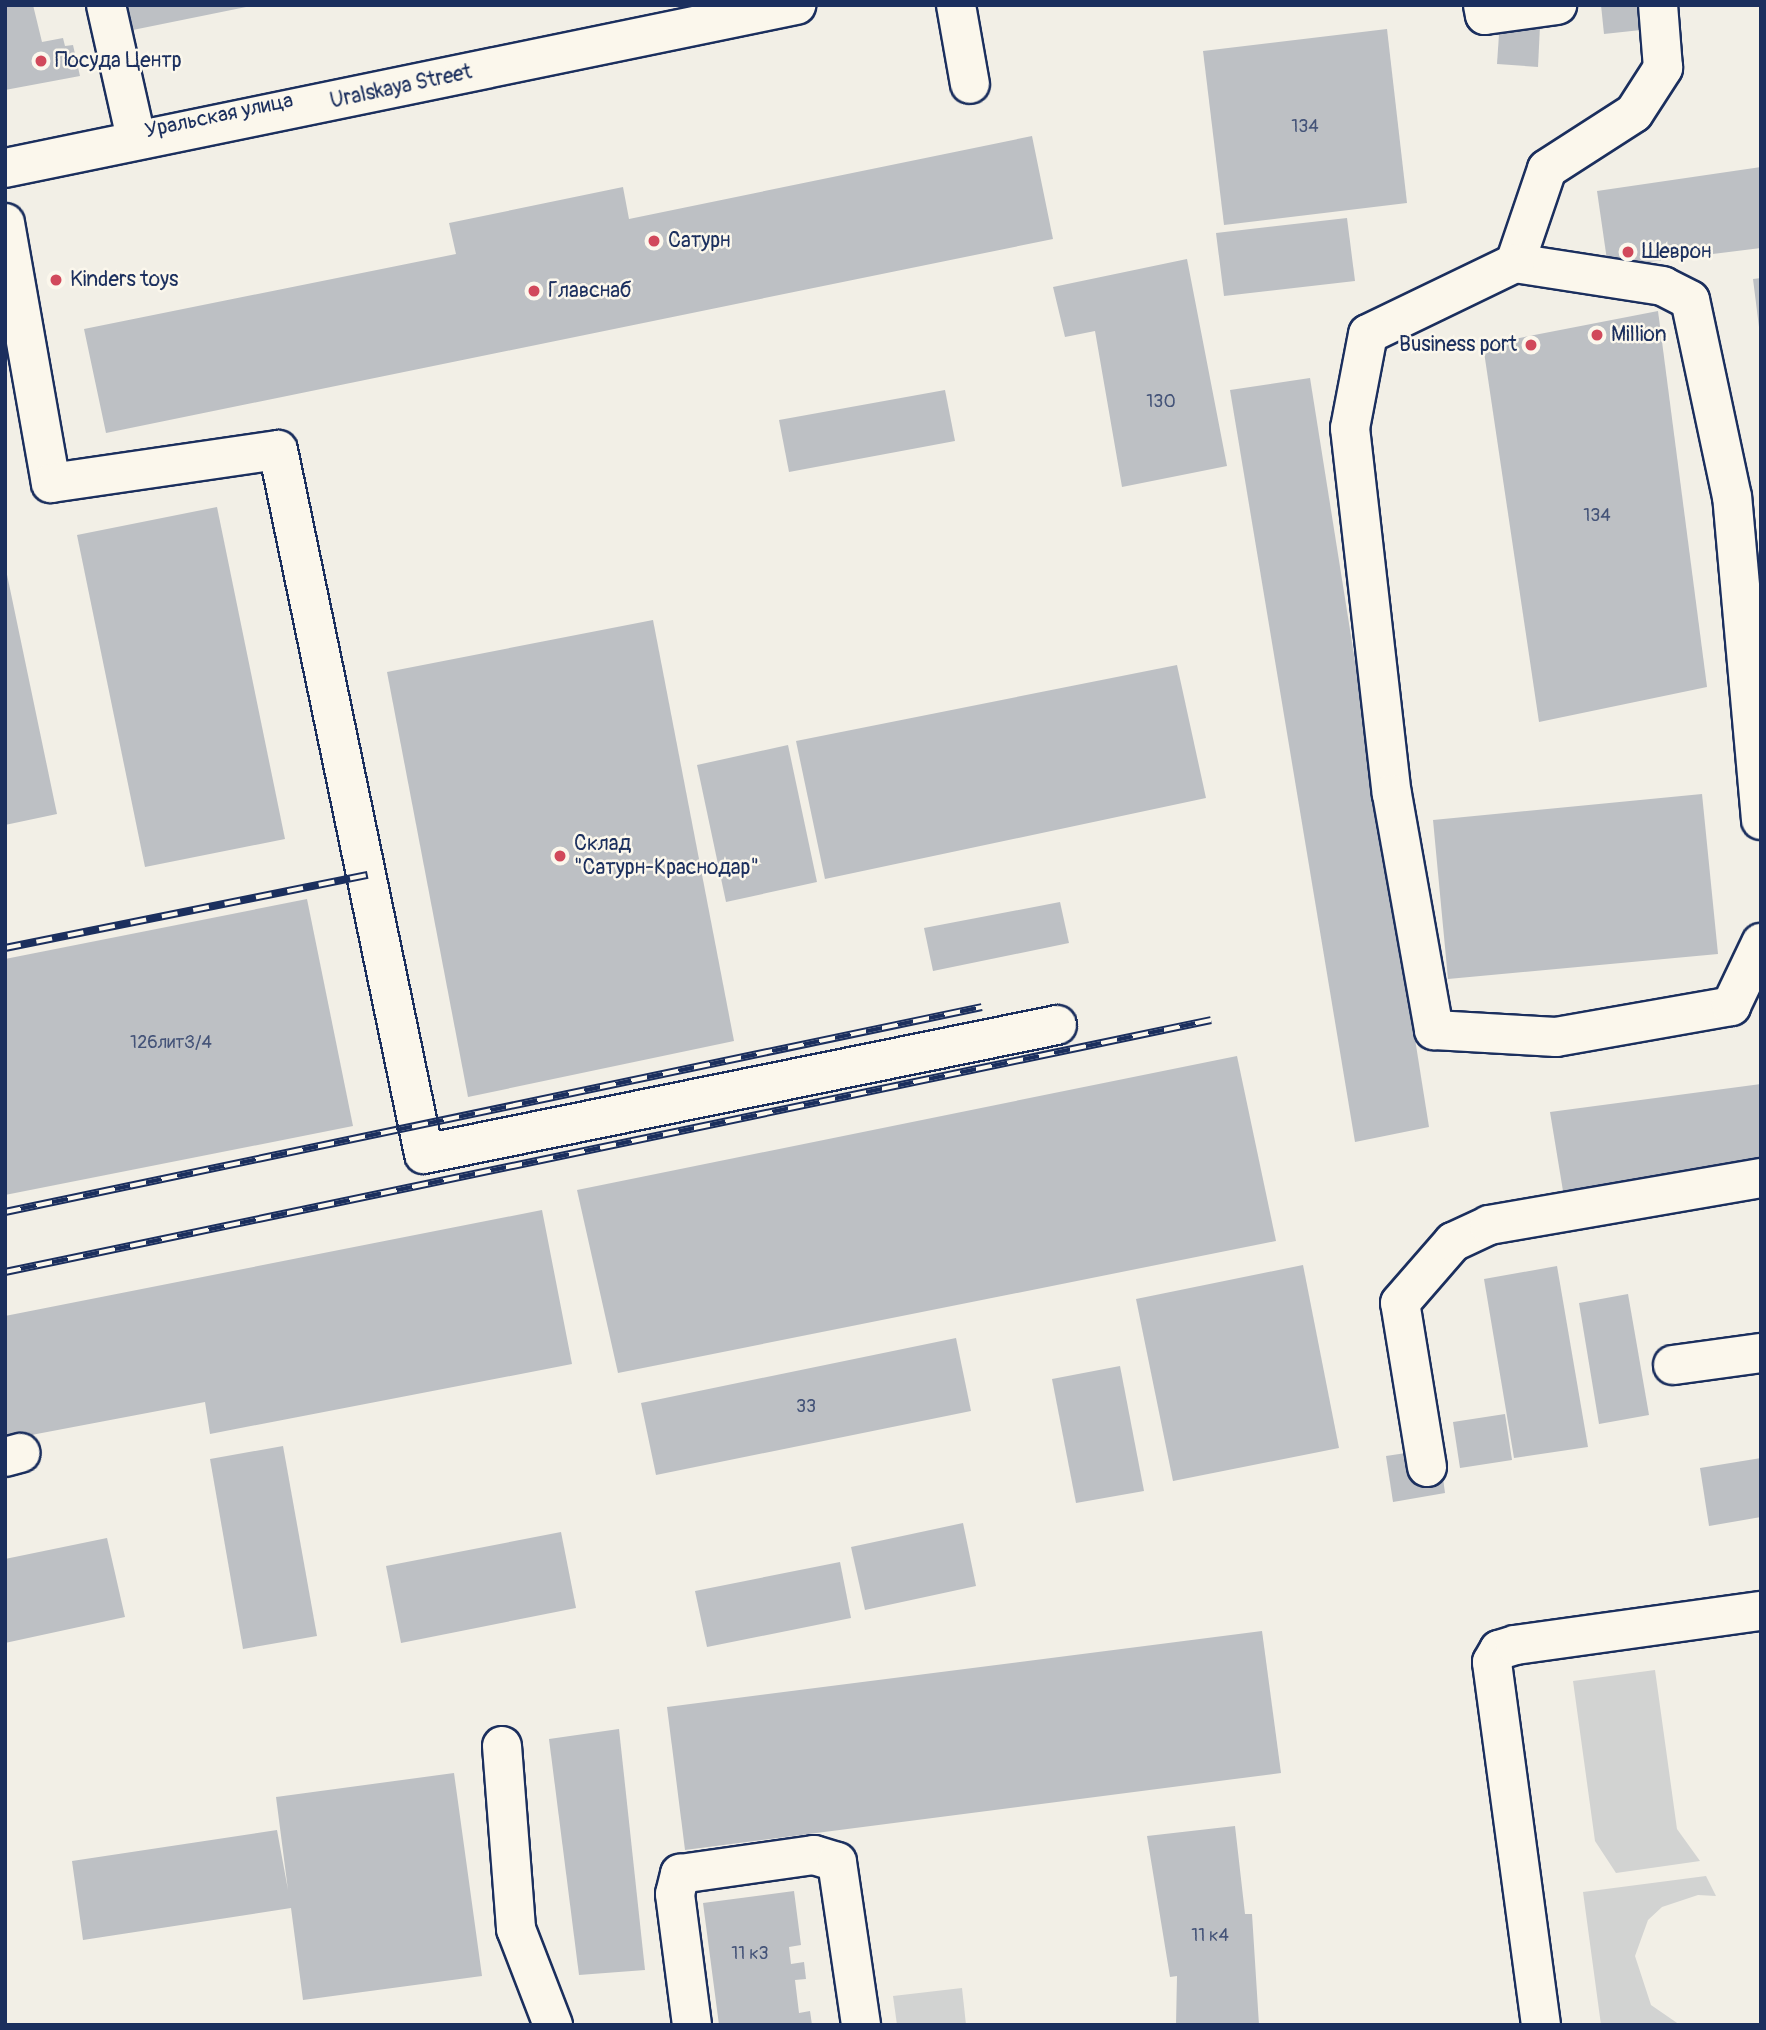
<!DOCTYPE html>
<html>
<head>
<meta charset="utf-8">
<style>
	body { margin:0 }
	#map { position:relative; width:1766px; height:2030px; overflow:hidden; background:#f2efe6; font-family:Pangolin,sans-serif }
	div>[style] { position:absolute }
	.green>* { inset:0; background:#d2d3d2 }
	.building>* { inset:0; background:#bdc0c4 }
	.roads { filter:drop-shadow(2px 0 #1b2f5e) drop-shadow(-2px 0 #1b2f5e) drop-shadow(0 2px #1b2f5e) drop-shadow(0 -2px #1b2f5e) }
	.minor>* { height:38px; margin:-19px; padding:0 19px; transform-origin:19px; border-radius:19px; background:#fbf7ec }
	.major>* { height:38px; margin:-19px; padding:0 19px; transform-origin:19px; border-radius:19px; background:#fbf7ec }
	.rail>* { height:8px; margin-top:-4px; transform-origin:0; background:repeating-linear-gradient(90deg,#fbf7ec 0 16px,#1b2f5e 0 32px); box-sizing:border-box; border-block:2px solid #1b2f5e }
	.dots>* { width:19px; height:19px; translate:-50% -50%; box-sizing:border-box; border:4px solid #fbf7ec; border-radius:50% }
	span { translate:-50% -50%; white-space:nowrap; text-align:center; line-height:1.15; -webkit-text-stroke:5px #fbf7ec; paint-order:stroke }
	.number-label { font-size:18px; color:#445378 }
	.number-label span { -webkit-text-stroke-width:0 }
	.poi-label { font-size:21px; color:#1b2f5e }
	.left { translate:0 -50%; text-align:left }
	.right { translate:-100% -50%; text-align:right }
	.street-label { font-size:21px; color:#1b2f5e }
	.frame { position:absolute; inset:0; border:7px solid #1b2f5e; pointer-events:none }
</style>
</head>
<body>
<div id="map">
	<div class="green">
		<div style="clip-path:polygon(1655px 1670px,1677px 1829px,1700px 1861px,1616px 1873px,1595px 1841px,1573px 1681px)"></div>
		<div style="clip-path:polygon(1706px 1876px,1716px 1896px,1698px 1895px,1662px 1907px,1648px 1920px,1635px 1956px,1651px 2005px,1680px 2025px,1601px 2025px,1583px 1892px)"></div>
		<div style="clip-path:polygon(962px 1988px,966px 2025px,897px 2025px,893px 1996px)"></div>
	</div>
	<div class="building">
		<div style="clip-path:polygon(5px 5px,33px 5px,42px 42px,63px 38px,65px 46px,73px 45px,80px 76px,5px 90px)"></div>
		<div style="clip-path:polygon(112px 5px,251px 5px,251px 6px,118px 33px)"></div>
		<div style="clip-path:polygon(1501px 5px,1541px 5px,1538px 67px,1497px 64px)"></div>
		<div style="clip-path:polygon(1601px 5px,1638px 5px,1641px 30px,1604px 34px)"></div>
		<div style="clip-path:polygon(1387px 29px,1407px 203px,1224px 225px,1203px 51px)"></div>
		<div style="clip-path:polygon(1032px 136px,1053px 239px,106px 433px,84px 329px,456px 254px,449px 223px,623px 187px,629px 219px)"></div>
		<div style="clip-path:polygon(1761px 167px,1761px 248px,1608px 267px,1597px 191px)"></div>
		<div style="clip-path:polygon(1347px 218px,1355px 281px,1224px 296px,1216px 233px)"></div>
		<div style="clip-path:polygon(1187px 259px,1227px 466px,1122px 487px,1095px 331px,1065px 337px,1053px 287px)"></div>
		<div style="clip-path:polygon(1761px 278px,1761px 327px,1759px 327px,1753px 279px)"></div>
		<div style="clip-path:polygon(1658px 311px,1707px 687px,1539px 722px,1483px 345px)"></div>
		<div style="clip-path:polygon(1310px 378px,1429px 1127px,1355px 1142px,1230px 390px)"></div>
		<div style="clip-path:polygon(945px 390px,955px 441px,789px 472px,779px 420px)"></div>
		<div style="clip-path:polygon(217px 507px,285px 839px,145px 867px,77px 535px)"></div>
		<div style="clip-path:polygon(5px 565px,57px 814px,5px 825px)"></div>
		<div style="clip-path:polygon(653px 620px,734px 1041px,468px 1097px,387px 672px)"></div>
		<div style="clip-path:polygon(1177px 665px,1206px 798px,825px 879px,796px 741px)"></div>
		<div style="clip-path:polygon(788px 745px,817px 882px,726px 902px,697px 765px)"></div>
		<div style="clip-path:polygon(1702px 794px,1718px 954px,1448px 979px,1433px 820px)"></div>
		<div style="clip-path:polygon(307px 899px,353px 1126px,5px 1195px,5px 959px)"></div>
		<div style="clip-path:polygon(1060px 902px,1069px 943px,933px 971px,924px 928px)"></div>
		<div style="clip-path:polygon(1237px 1056px,1276px 1241px,618px 1373px,577px 1190px)"></div>
		<div style="clip-path:polygon(1761px 1084px,1761px 1164px,1563px 1191px,1550px 1112px)"></div>
		<div style="clip-path:polygon(542px 1210px,572px 1364px,210px 1434px,205px 1402px,5px 1440px,5px 1316px)"></div>
		<div style="clip-path:polygon(1303px 1265px,1339px 1448px,1173px 1481px,1136px 1299px)"></div>
		<div style="clip-path:polygon(1557px 1266px,1588px 1447px,1514px 1458px,1484px 1279px)"></div>
		<div style="clip-path:polygon(1628px 1294px,1649px 1415px,1599px 1424px,1579px 1303px)"></div>
		<div style="clip-path:polygon(956px 1338px,971px 1411px,656px 1475px,641px 1403px)"></div>
		<div style="clip-path:polygon(1120px 1366px,1144px 1491px,1076px 1503px,1052px 1379px)"></div>
		<div style="clip-path:polygon(1505px 1414px,1512px 1460px,1460px 1468px,1453px 1422px)"></div>
		<div style="clip-path:polygon(283px 1446px,317px 1636px,243px 1649px,210px 1459px)"></div>
		<div style="clip-path:polygon(1439px 1448px,1445px 1493px,1393px 1502px,1386px 1456px)"></div>
		<div style="clip-path:polygon(1761px 1458px,1761px 1517px,1709px 1526px,1700px 1468px)"></div>
		<div style="clip-path:polygon(963px 1523px,976px 1586px,865px 1610px,851px 1547px)"></div>
		<div style="clip-path:polygon(561px 1532px,576px 1608px,401px 1643px,386px 1566px)"></div>
		<div style="clip-path:polygon(107px 1538px,125px 1617px,5px 1643px,5px 1559px)"></div>
		<div style="clip-path:polygon(840px 1562px,851px 1618px,707px 1647px,695px 1591px)"></div>
		<div style="clip-path:polygon(1262px 1631px,1281px 1773px,685px 1850px,667px 1707px)"></div>
		<div style="clip-path:polygon(619px 1729px,645px 1970px,579px 1975px,549px 1739px)"></div>
		<div style="clip-path:polygon(454px 1773px,482px 1976px,303px 2000px,291px 1908px,83px 1940px,72px 1861px,277px 1830px,288px 1890px,276px 1797px)"></div>
		<div style="clip-path:polygon(1235px 1826px,1245px 1914px,1252px 1914px,1259px 2025px,1176px 2025px,1177px 1976px,1170px 1977px,1147px 1836px)"></div>
		<div style="clip-path:polygon(794px 1891px,801px 1945px,789px 1947px,791px 1964px,804px 1962px,806px 1979px,795px 1980px,799px 2013px,810px 2011px,812px 2025px,719px 2025px,703px 1903px)"></div>
	</div>
	<div class="roads">
		<div class="minor">
			<div style="left:106px;top:5px;width:132px;rotate:77.3deg"></div>
			<div style="left:956px;top:5px;width:80px;rotate:80deg"></div>
			<div style="left:1483px;top:5px;width:10px;rotate:79deg"></div>
			<div style="left:1485px;top:15px;width:73px;rotate:-7.9deg"></div>
			<div style="left:5px;top:223px;width:264px;rotate:80deg"></div>
			<div style="left:51px;top:483px;width:229px;rotate:-8.3deg"></div>
			<div style="left:278px;top:450px;width:719px;rotate:78.28deg"></div>
			<div style="left:424px;top:1154px;width:646px;rotate:-11.52deg"></div>
			<div style="left:1515px;top:263px;width:99px;rotate:-71.2deg"></div>
			<div style="left:1547px;top:169px;width:103px;rotate:-32.8deg"></div>
			<div style="left:1634px;top:113px;width:54px;rotate:-57.2deg"></div>
			<div style="left:1663px;top:68px;width:63px;rotate:-94.5deg"></div>
			<div style="left:1761px;top:820px;width:324px;rotate:-95.1deg"></div>
			<div style="left:1732px;top:497px;width:201px;rotate:-102deg"></div>
			<div style="left:1690px;top:300px;width:30px;rotate:-153deg"></div>
			<div style="left:1663px;top:286px;width:150px;rotate:-171.2deg"></div>
			<div style="left:1515px;top:263px;width:163px;rotate:154.2deg"></div>
			<div style="left:1368px;top:334px;width:96px;rotate:100.8deg"></div>
			<div style="left:1350px;top:428px;width:368px;rotate:83.5deg"></div>
			<div style="left:1392px;top:794px;width:240px;rotate:79.9deg"></div>
			<div style="left:1434px;top:1030px;width:122px;rotate:3.3deg"></div>
			<div style="left:1556px;top:1037px;width:178px;rotate:-10deg"></div>
			<div style="left:1731px;top:1006px;width:70px;rotate:-64.5deg"></div>
			<div style="left:1673px;top:1365px;width:89px;rotate:-7.8deg"></div>
			<div style="left:5px;top:1457px;width:16px;rotate:-15deg"></div>
			<div style="left:1427px;top:1467px;width:166px;rotate:-99.3deg"></div>
			<div style="left:1400px;top:1303px;width:81px;rotate:-49deg"></div>
			<div style="left:1453px;top:1242px;width:40px;rotate:-25deg"></div>
			<div style="left:1489px;top:1225px;width:276px;rotate:-9.8deg"></div>
			<div style="left:502px;top:1746px;width:184px;rotate:85.6deg"></div>
			<div style="left:516px;top:1929px;width:103px;rotate:68.9deg"></div>
			<div style="left:692px;top:2025px;width:132px;rotate:-97.4deg"></div>
			<div style="left:675px;top:1894px;width:21px;rotate:-76deg"></div>
			<div style="left:680px;top:1874px;width:135px;rotate:-8.1deg"></div>
			<div style="left:814px;top:1855px;width:24px;rotate:17deg"></div>
			<div style="left:837px;top:1862px;width:165px;rotate:81.6deg"></div>
			<div style="left:1541px;top:2025px;width:366px;rotate:-97.7deg"></div>
			<div style="left:1492px;top:1662px;width:14px;rotate:-60deg"></div>
			<div style="left:1499px;top:1650px;width:17px;rotate:-17deg"></div>
			<div style="left:1515px;top:1645px;width:248px;rotate:-7.9deg"></div>
		</div>
		<div class="major">
			<div style="left:5px;top:168px;width:808px;rotate:-11.64deg"></div>
		</div>
	</div>
	<div class="rail">
		<div style="left:5px;top:948px;width:370px;rotate:-11.4deg"></div>
		<div style="left:5px;top:1212px;width:998px;rotate:-11.85deg"></div>
		<div style="left:5px;top:1272px;width:1232px;rotate:-11.8deg"></div>
	</div>
	<div class="dots">
		<div style="left:41px;top:61px;background:#d1495b"></div>
		<div style="left:654px;top:241px;background:#d1495b"></div>
		<div style="left:1628px;top:252px;background:#d1495b"></div>
		<div style="left:56px;top:280px;background:#d1495b"></div>
		<div style="left:534px;top:291px;background:#d1495b"></div>
		<div style="left:1597px;top:335px;background:#d1495b"></div>
		<div style="left:1531px;top:345px;background:#d1495b"></div>
		<div style="left:560px;top:856px;background:#d1495b"></div>
	</div>
	<div class="number-label">
		<span style="left:1305px;top:127px">134</span>
		<span style="left:1161px;top:402px">130</span>
		<span style="left:1597px;top:516px">134</span>
		<span style="left:171px;top:1043px">126литЗ/4</span>
		<span style="left:806px;top:1407px">33</span>
		<span style="left:1210px;top:1936px">11 к4</span>
		<span style="left:750px;top:1954px">11 к3</span>
	</div>
	<div class="poi-label">
		<span class="left" style="left:55px;top:61px">Посуда Центр</span>
		<span class="left" style="left:668px;top:241px">Сатурн</span>
		<span class="left" style="left:1642px;top:252px">Шеврон</span>
		<span class="left" style="left:70px;top:280px">Kinders toys</span>
		<span class="left" style="left:548px;top:291px">Главснаб</span>
		<span class="left" style="left:1611px;top:335px">Million</span>
		<span class="right" style="left:1517px;top:345px">Business port</span>
		<span class="left" style="left:574px;top:856px">Склад<br>"Сатурн-Краснодар"</span>
	</div>
	<div class="street-label">
		<span style="left:401px;top:87px;rotate:-12deg">Uralskaya Street</span>
		<span style="left:219px;top:116px;rotate:-12deg">Уральская улица</span>
	</div>
	<div class="frame"></div>
</div>
</body>
</html>
